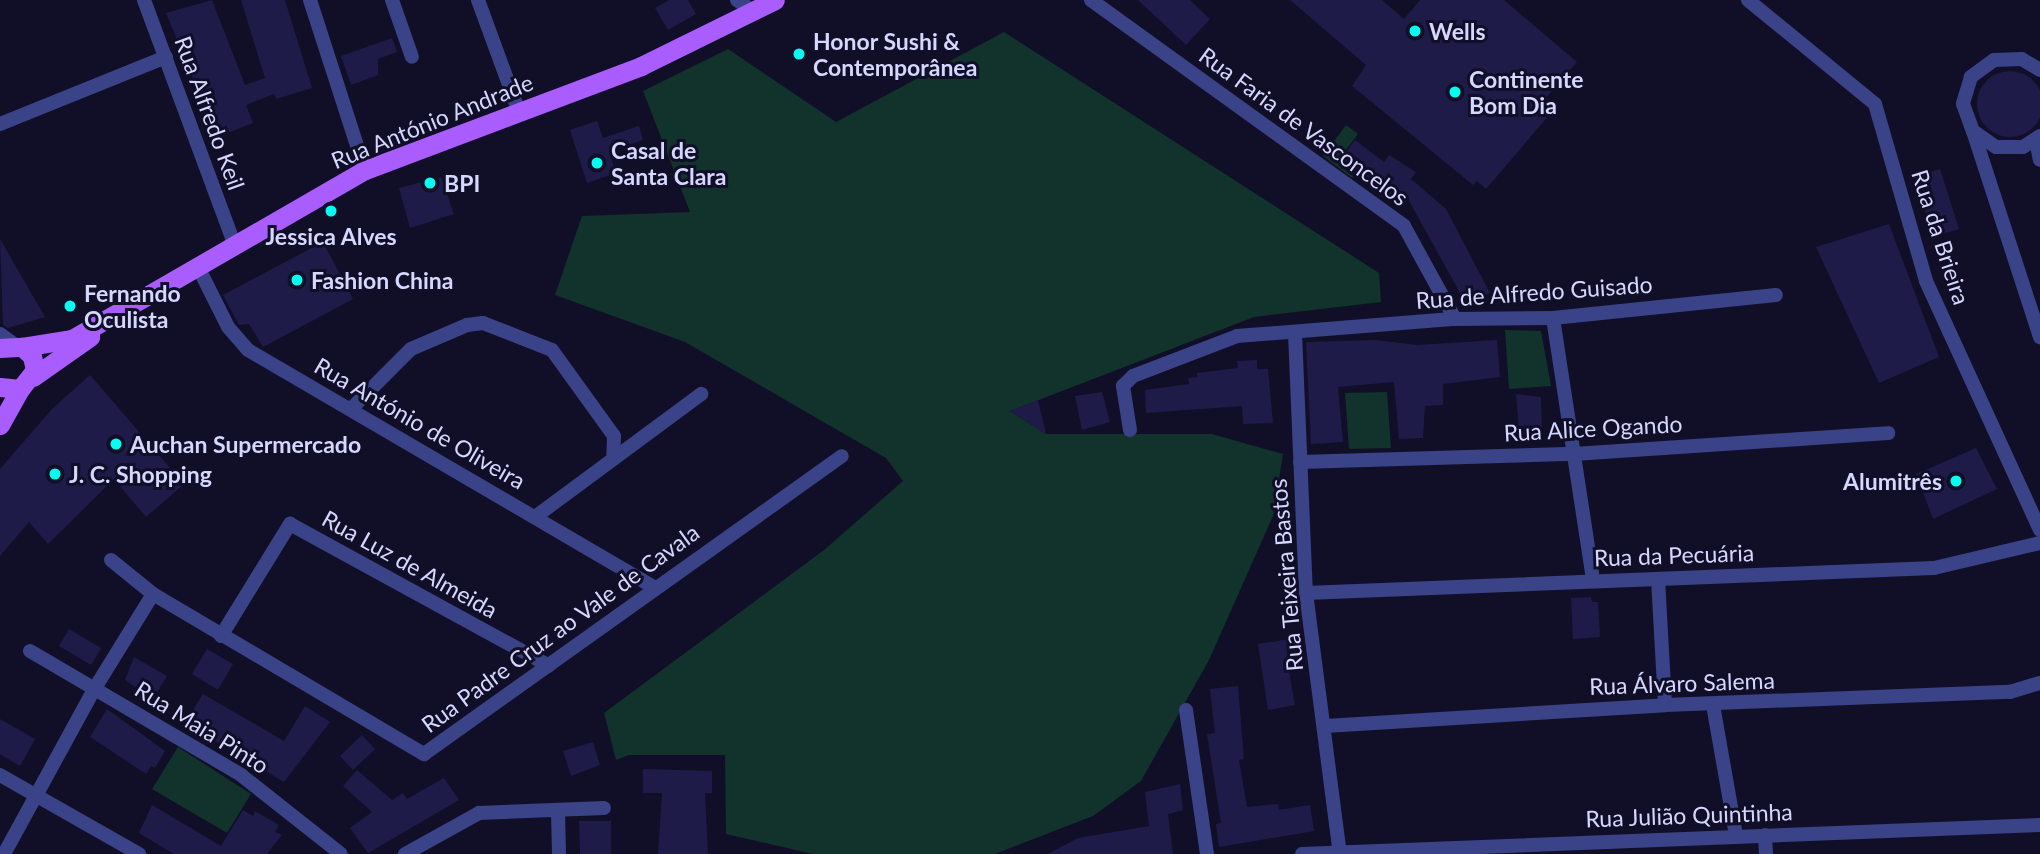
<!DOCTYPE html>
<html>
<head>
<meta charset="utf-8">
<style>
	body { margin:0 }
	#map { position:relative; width:2040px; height:854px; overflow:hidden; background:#100f27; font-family:Lato,sans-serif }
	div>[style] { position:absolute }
	.green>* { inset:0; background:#12322c }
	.building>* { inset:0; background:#1e1b49 }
	.round { border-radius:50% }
	.minor>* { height:14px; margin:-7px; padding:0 7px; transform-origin:7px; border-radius:7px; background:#3a4387 }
	.tertiary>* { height:14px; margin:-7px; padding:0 7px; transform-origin:7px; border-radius:7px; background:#3a4387 }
	.primary>* { height:19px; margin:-9.5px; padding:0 9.5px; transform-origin:9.5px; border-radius:9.5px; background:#aa5dff }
	.dots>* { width:19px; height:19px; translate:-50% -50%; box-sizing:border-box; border:4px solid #100f27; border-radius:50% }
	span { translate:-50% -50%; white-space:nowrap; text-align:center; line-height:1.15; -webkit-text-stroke:6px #100f27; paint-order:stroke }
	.poi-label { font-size:23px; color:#d6d7ff; font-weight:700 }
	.left { translate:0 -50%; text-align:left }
	.right { translate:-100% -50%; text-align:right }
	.street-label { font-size:23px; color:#d6d7ff }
</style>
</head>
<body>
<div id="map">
	<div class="green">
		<div style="clip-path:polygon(1004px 32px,1379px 273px,1381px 302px,1254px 317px,1010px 411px,1046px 434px,1212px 434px,1283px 454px,1273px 516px,1209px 660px,1141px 781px,1093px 816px,995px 854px,813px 854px,726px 834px,725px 755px,629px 755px,616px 760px,604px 713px,824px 550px,903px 481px,886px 458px,685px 342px,555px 295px,582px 216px,690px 212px,643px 91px,728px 49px,836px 122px)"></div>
		<div style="clip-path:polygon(1346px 125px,1358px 134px,1338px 160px,1355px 173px,1352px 178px,1323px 156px)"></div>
		<div style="clip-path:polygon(1505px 330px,1541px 331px,1551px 386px,1509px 389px)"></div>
		<div style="clip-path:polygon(1387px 392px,1391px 448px,1349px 449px,1345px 393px)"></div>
		<div style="clip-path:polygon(178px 747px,251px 794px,227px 833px,152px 789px)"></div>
	</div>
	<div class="building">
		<div style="clip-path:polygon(212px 0,245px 85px,265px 78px,241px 0,285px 0,312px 88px,276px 99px,274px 94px,246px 105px,253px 123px,217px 137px,166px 13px)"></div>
		<div style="clip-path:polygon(669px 0,688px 0,696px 14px,668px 30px,655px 8px)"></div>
		<div style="clip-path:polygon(1138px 0,1190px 0,1210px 19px,1186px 45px)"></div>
		<div style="clip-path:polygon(1290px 0,1382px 0,1404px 19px,1420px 0,1504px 0,1577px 62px,1546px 98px,1556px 107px,1486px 189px,1477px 181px,1473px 185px,1352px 86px,1366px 65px)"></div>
		<div style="clip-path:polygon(392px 38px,397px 52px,378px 59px,378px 75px,351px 85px,341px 56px)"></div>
		<div class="round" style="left:1977px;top:71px;width:66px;height:66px"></div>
		<div style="clip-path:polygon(597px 121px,603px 138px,639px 126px,643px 140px,609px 152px,616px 173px,587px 183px,570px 130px)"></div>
		<div style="clip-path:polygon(1355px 140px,1384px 162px,1389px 155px,1416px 172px,1411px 179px,1446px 209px,1490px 293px,1465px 302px,1408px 199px,1402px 207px,1384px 194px,1382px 198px,1340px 160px)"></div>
		<div style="clip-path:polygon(1940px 169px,1959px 229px,1933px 237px,1915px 177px)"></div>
		<div style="clip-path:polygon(441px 177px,454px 214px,410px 228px,399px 188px)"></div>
		<div style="clip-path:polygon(1889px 224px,1939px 357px,1879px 383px,1816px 247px)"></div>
		<div style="clip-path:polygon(0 239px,45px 317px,8px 328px,3px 325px)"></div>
		<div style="clip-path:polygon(323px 242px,353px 299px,263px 347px,249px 324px,239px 325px,223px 295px)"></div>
		<div style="clip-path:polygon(1376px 340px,1417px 345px,1497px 340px,1500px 377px,1443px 384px,1443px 405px,1425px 406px,1423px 438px,1399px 439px,1394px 382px,1338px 387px,1343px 442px,1311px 444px,1306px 342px)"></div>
		<div style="clip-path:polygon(1257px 360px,1257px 369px,1268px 369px,1273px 423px,1243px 424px,1242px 406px,1146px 413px,1145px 390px,1189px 384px,1188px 378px,1197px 377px,1197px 373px,1238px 368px,1237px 361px)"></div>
		<div style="clip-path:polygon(90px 375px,184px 484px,146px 517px,114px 479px,48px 544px,29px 522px,0 556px,0 469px,52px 409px)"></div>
		<div style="clip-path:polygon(1102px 392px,1110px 422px,1082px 430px,1075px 396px)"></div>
		<div style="clip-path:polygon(1516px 394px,1541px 397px,1542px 433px,1519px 431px)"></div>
		<div style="clip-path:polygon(1038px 400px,1046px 434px,1010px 411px)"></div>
		<div style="clip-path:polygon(1976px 448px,1997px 489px,1933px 519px,1916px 474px)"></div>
		<div style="clip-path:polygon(1591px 597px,1592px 602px,1598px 602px,1600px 637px,1573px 639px,1571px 598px)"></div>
		<div style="clip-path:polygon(69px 629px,101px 648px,91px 665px,59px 646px)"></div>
		<div style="clip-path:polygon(1290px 639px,1294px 665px,1288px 666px,1295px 705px,1268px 710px,1258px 644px)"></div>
		<div style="clip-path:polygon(207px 649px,233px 664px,218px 690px,192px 674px)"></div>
		<div style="clip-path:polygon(134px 657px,167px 676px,153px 699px,125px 680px)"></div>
		<div style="clip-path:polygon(1238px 686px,1244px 759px,1239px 760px,1247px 807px,1278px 804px,1279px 810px,1310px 805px,1314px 831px,1219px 847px,1216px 824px,1221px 823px,1207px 734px,1215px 733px,1210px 689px)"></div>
		<div style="clip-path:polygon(203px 694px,284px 741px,305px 706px,330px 722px,284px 782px,185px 723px)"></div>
		<div style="clip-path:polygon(107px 709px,165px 751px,155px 768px,151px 766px,146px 774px,90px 737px)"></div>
		<div style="clip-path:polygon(0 719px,35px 739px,20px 766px,0 754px)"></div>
		<div style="clip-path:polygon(362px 735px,375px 749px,353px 770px,340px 756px)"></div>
		<div style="clip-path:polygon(593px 742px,600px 765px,571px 776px,563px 751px)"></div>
		<div style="clip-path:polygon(643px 769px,712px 771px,712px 793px,705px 793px,708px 854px,658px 854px,662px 793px,643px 793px)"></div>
		<div style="clip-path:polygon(357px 770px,392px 800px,403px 793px,407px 799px,444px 778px,459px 800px,368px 853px,350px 828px,372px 812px,343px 786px)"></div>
		<div style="clip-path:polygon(1180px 784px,1183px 810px,1168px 814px,1173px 854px,1048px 854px,1078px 838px,1149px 826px,1145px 792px)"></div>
		<div style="clip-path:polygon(152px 805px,221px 846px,243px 810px,253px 816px,255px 811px,279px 825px,275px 832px,282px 835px,267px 854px,174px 854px,139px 833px)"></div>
		<div style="clip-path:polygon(579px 821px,611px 821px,611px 854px,580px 854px)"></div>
	</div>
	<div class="minor">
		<div style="left:144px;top:0;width:259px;rotate:69.7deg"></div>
		<div style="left:310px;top:0;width:179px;rotate:72.1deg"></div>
		<div style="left:392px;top:0;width:60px;rotate:70.7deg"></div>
		<div style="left:478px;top:0;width:119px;rotate:69.9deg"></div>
		<div style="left:737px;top:0;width:21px;rotate:35deg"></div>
		<div style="left:1091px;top:0;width:386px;rotate:35.8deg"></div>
		<div style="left:1404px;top:226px;width:106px;rotate:61.3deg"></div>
		<div style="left:1748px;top:0;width:164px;rotate:39.3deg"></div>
		<div style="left:1875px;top:104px;width:184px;rotate:73.9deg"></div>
		<div style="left:1926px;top:281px;width:274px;rotate:65.4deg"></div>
		<div style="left:2040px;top:70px;width:21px;rotate:-149deg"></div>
		<div style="left:2022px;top:59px;width:28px;rotate:178deg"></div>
		<div style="left:1994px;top:60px;width:29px;rotate:144deg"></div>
		<div style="left:1971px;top:77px;width:28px;rotate:107deg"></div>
		<div style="left:1963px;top:104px;width:29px;rotate:70deg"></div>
		<div style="left:1973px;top:131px;width:28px;rotate:35deg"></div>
		<div style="left:1996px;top:147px;width:27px"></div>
		<div style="left:2023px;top:147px;width:20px;rotate:-33deg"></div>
		<div style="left:0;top:124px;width:179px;rotate:-22deg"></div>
		<div style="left:1973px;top:131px;width:217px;rotate:72deg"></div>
		<div style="left:2036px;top:140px;width:20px;rotate:79deg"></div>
		<div style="left:197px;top:265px;width:69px;rotate:63.4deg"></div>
		<div style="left:228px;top:327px;width:30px;rotate:49deg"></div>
		<div style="left:248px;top:350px;width:470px;rotate:30.3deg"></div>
		<div style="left:1553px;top:318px;width:265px;rotate:81.3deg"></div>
		<div style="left:1295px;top:333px;width:260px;rotate:87.6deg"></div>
		<div style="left:1306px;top:593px;width:263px;rotate:82.6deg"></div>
		<div style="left:352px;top:408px;width:83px;rotate:-45deg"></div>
		<div style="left:411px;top:349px;width:61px;rotate:-23.2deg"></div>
		<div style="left:467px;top:325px;width:16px;rotate:-7deg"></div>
		<div style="left:483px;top:323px;width:74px;rotate:21.4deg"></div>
		<div style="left:552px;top:350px;width:106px;rotate:54.2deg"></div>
		<div style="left:614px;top:436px;width:23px;rotate:92deg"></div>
		<div style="left:1130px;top:430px;width:45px;rotate:-99deg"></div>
		<div style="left:1123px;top:386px;width:14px;rotate:-45deg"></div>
		<div style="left:1133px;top:376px;width:111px;rotate:-21deg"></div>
		<div style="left:1237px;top:336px;width:219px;rotate:-4.5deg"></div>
		<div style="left:1455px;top:319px;width:98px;rotate:-0.6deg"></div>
		<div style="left:1553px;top:318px;width:224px;rotate:-5.9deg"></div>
		<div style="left:1300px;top:462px;width:274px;rotate:-1.7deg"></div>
		<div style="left:1574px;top:454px;width:315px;rotate:-3.8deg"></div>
		<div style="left:535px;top:517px;width:207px;rotate:-36.5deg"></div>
		<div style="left:111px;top:560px;width:54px;rotate:39deg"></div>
		<div style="left:1658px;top:579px;width:126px;rotate:86.8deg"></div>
		<div style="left:1306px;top:593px;width:628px;rotate:-2.28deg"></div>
		<div style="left:1934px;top:568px;width:109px;rotate:-13.3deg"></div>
		<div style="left:221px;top:636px;width:132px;rotate:-58.4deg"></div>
		<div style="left:290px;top:524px;width:295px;rotate:28.7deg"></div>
		<div style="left:30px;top:651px;width:245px;rotate:30.4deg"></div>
		<div style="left:241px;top:775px;width:127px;rotate:38.3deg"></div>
		<div style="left:1713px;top:705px;width:133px;rotate:80deg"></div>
		<div style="left:1186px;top:710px;width:146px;rotate:81.7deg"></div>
		<div style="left:1325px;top:726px;width:341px;rotate:-3.5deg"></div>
		<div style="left:1665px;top:705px;width:345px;rotate:-2.2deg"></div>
		<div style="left:2010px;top:692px;width:31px;rotate:-17deg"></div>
		<div style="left:558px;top:812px;width:42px;rotate:88.6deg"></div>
		<div style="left:1765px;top:835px;width:19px;rotate:87deg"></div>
		<div style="left:4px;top:854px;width:189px;rotate:-61.3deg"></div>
		<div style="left:95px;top:688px;width:110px;rotate:-58.3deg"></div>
		<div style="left:153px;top:594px;width:315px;rotate:30.6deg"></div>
		<div style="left:424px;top:754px;width:513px;rotate:-35.49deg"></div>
		<div style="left:405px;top:854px;width:85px;rotate:-29deg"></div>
		<div style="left:479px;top:813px;width:125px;rotate:-2.3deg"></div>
		<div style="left:1302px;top:854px;width:739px;rotate:-2.25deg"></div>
	</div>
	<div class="tertiary">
		<div style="left:0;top:334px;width:19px;rotate:36deg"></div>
		<div style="left:0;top:775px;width:160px;rotate:29.6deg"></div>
	</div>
	<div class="primary">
		<div style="left:22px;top:347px;width:51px;rotate:-9.1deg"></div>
		<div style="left:72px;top:339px;width:338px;rotate:-30deg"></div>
		<div style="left:365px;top:170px;width:295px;rotate:-20.6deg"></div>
		<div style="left:641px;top:66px;width:149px;rotate:-26.2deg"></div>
		<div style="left:0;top:348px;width:22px;rotate:-3deg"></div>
		<div style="left:22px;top:347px;width:13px;rotate:42deg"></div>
		<div style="left:32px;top:356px;width:14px;rotate:78deg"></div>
		<div style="left:35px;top:370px;width:24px;rotate:128deg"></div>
		<div style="left:20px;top:389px;width:20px;rotate:-174deg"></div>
		<div style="left:33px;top:377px;width:70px;rotate:-35.1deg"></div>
		<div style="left:0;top:425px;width:41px;rotate:-60.9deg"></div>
	</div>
	<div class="dots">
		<div style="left:1415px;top:31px;background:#02fff2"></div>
		<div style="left:799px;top:54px;background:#02fff2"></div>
		<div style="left:1455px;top:92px;background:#02fff2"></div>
		<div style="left:597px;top:163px;background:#02fff2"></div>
		<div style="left:430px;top:183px;background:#02fff2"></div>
		<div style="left:331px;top:211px;background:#02fff2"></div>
		<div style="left:297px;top:280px;background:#02fff2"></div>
		<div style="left:70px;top:306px;background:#02fff2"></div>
		<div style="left:116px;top:444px;background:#02fff2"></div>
		<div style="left:55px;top:474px;background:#02fff2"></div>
		<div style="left:1956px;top:481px;background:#02fff2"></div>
	</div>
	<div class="poi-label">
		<span class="left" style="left:1429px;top:31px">Wells</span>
		<span class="left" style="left:813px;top:54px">Honor Sushi &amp;<br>Contemporânea</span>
		<span class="left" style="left:1469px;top:92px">Continente<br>Bom Dia</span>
		<span class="left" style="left:611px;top:163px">Casal de<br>Santa Clara</span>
		<span class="left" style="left:444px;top:183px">BPI</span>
		<span style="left:331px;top:236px">Jessica Alves</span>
		<span class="left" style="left:311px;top:280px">Fashion China</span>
		<span class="left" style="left:84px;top:306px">Fernando<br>Oculista</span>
		<span class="left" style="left:130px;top:444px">Auchan Supermercado</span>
		<span class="left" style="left:69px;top:474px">J. C. Shopping</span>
		<span class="right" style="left:1942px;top:481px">Alumitrês</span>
	</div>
	<div class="street-label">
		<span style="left:210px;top:113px;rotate:70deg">Rua Alfredo Keil</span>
		<span style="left:432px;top:121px;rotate:-22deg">Rua António Andrade</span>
		<span style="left:1304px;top:126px;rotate:36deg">Rua Faria de Vasconcelos</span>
		<span style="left:1941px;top:237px;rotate:72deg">Rua da Brieira</span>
		<span style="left:1534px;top:292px;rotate:-4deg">Rua de Alfredo Guisado</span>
		<span style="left:420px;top:423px;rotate:30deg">Rua António de Oliveira</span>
		<span style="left:1593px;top:428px;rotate:-3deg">Rua Alice Ogando</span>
		<span style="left:1674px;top:555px;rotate:-2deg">Rua da Pecuária</span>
		<span style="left:410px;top:564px;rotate:29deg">Rua Luz de Almeida</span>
		<span style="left:1286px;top:575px;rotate:-95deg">Rua Teixeira Bastos</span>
		<span style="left:560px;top:628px;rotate:-36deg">Rua Padre Cruz ao Vale de Cavala</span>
		<span style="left:1682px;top:683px;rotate:-2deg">Rua Álvaro Salema</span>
		<span style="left:202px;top:727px;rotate:32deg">Rua Maia Pinto</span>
		<span style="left:1689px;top:815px;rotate:-2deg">Rua Julião Quintinha</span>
	</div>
</div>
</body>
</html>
